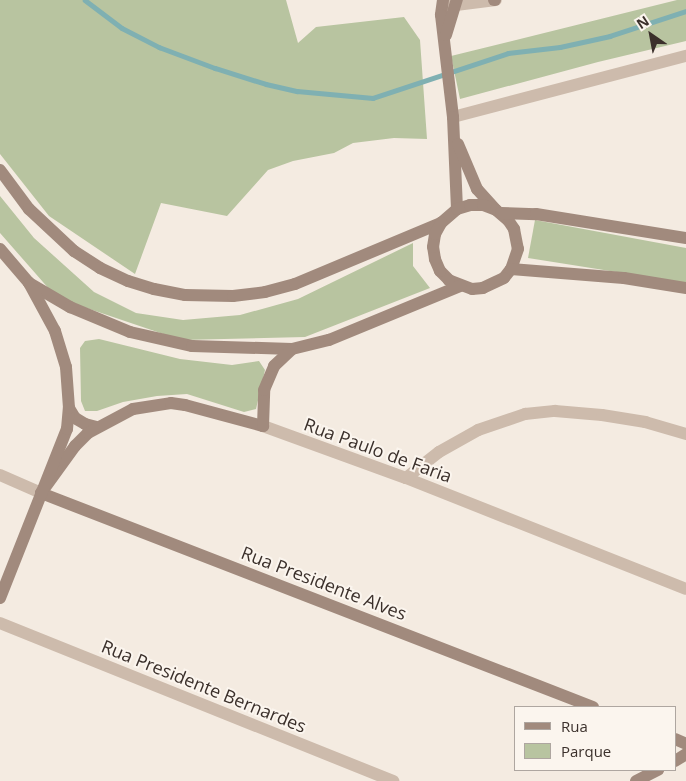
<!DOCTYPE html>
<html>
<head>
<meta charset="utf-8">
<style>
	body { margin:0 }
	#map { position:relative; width:686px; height:781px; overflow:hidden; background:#f4ebe1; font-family:"Open Sans",sans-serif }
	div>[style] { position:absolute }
	.green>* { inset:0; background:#b8c4a0 }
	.stream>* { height:4.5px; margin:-2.25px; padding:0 2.25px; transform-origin:2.25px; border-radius:2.25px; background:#7fb0b2 }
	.street>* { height:12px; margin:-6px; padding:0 6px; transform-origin:6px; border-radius:6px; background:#cdbbac }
	.secondary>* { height:12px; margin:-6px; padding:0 6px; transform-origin:6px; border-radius:6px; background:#a18a7d }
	span { translate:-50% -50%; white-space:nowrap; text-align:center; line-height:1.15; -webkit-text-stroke:4px #fbf5ee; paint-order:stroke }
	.street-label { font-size:18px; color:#3b302b }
	.legend { position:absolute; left:514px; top:706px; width:162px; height:65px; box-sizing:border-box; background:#fbf5ee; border:1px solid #aea6a0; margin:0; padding:6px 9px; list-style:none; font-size:15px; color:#3b302b }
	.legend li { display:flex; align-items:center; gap:10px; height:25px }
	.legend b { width:25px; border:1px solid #aea6a0 }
	.north { position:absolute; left:626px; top:10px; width:50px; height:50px; -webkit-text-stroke:4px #fbf5ee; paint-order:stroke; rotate:327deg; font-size:14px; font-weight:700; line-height:20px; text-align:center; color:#3b302b }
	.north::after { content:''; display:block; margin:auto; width:18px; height:22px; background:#3b302b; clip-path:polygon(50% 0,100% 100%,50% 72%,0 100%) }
</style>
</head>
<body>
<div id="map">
	<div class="green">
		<div style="clip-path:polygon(0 0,286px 0,298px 43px,316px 27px,404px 17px,420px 40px,427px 139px,394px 138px,353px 143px,334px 153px,293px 161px,268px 170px,227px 216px,161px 203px,135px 274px,49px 216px,0 154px)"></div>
		<div style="clip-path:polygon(677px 0,686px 0,686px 41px,598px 62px,460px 99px,451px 56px)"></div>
		<div style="clip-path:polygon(0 196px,34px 238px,94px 292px,136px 313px,183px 320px,240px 315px,298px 299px,413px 243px,413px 266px,430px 288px,305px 337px,181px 340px,57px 298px,0 233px)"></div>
		<div style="clip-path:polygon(535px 220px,686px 248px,686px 283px,528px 258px)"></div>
		<div style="clip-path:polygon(99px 339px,180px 359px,232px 365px,259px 361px,265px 370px,256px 409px,244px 412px,187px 394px,157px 396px,123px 402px,97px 411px,85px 411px,81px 401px,80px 348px,85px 341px)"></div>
	</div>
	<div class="stream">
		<div style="left:85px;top:0;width:46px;rotate:37.1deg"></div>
		<div style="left:122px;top:28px;width:42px;rotate:27.2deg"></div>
		<div style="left:159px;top:47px;width:60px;rotate:20.6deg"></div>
		<div style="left:215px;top:68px;width:53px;rotate:17.4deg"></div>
		<div style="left:266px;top:84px;width:32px;rotate:13deg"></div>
		<div style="left:297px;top:91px;width:76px;rotate:5.3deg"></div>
		<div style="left:373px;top:98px;width:142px;rotate:-18.4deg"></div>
		<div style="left:508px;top:53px;width:52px;rotate:-6.6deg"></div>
		<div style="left:560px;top:47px;width:51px;rotate:-12.4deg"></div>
		<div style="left:610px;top:36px;width:80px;rotate:-18.2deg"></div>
	</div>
	<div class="street">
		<div style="left:446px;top:4px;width:10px;rotate:6deg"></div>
		<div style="left:456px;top:5px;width:40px;rotate:-7.1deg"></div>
		<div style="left:453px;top:117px;width:241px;rotate:-14.7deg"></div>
		<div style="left:263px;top:426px;width:152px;rotate:20deg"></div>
		<div style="left:406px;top:478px;width:301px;rotate:21.6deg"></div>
		<div style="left:0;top:475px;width:45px;rotate:23.7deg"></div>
		<div style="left:406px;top:478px;width:42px;rotate:-38.2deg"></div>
		<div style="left:439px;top:452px;width:45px;rotate:-29.4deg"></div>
		<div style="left:478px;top:430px;width:50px;rotate:-18.8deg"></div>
		<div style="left:525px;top:414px;width:30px;rotate:-6deg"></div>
		<div style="left:555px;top:411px;width:47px;rotate:4.9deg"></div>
		<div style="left:602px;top:415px;width:44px;rotate:9.2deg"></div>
		<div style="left:645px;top:422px;width:43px;rotate:16.3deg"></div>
		<div style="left:0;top:623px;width:424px;rotate:21.9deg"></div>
	</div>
	<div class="secondary">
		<div style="left:443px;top:0;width:15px;rotate:98deg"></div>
		<div style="left:441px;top:15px;width:103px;rotate:83.3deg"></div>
		<div style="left:453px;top:117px;width:92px;rotate:87.5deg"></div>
		<div style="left:494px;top:0;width:1px"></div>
		<div style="left:446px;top:35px;width:37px;rotate:-73deg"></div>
		<div style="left:458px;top:144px;width:49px;rotate:67.1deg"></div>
		<div style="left:477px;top:189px;width:27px;rotate:48deg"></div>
		<div style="left:0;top:170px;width:49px;rotate:53.4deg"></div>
		<div style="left:29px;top:209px;width:62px;rotate:43deg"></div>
		<div style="left:74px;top:251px;width:31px;rotate:33deg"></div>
		<div style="left:100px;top:268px;width:31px;rotate:25deg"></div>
		<div style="left:128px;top:281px;width:27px;rotate:17deg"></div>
		<div style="left:154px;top:289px;width:32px;rotate:11deg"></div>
		<div style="left:185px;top:295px;width:48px;rotate:1.2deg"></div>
		<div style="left:233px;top:296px;width:32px;rotate:-7deg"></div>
		<div style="left:265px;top:292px;width:31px;rotate:-15deg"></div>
		<div style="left:295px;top:284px;width:158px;rotate:-22.7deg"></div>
		<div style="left:441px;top:223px;width:21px;rotate:-41deg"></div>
		<div style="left:457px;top:209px;width:14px;rotate:-17deg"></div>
		<div style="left:470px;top:205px;width:13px"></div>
		<div style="left:483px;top:205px;width:14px;rotate:21deg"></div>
		<div style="left:496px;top:210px;width:16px;rotate:40deg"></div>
		<div style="left:508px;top:220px;width:11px;rotate:56deg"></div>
		<div style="left:514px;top:229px;width:20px;rotate:79deg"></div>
		<div style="left:518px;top:249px;width:21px;rotate:109deg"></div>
		<div style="left:511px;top:269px;width:11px;rotate:128deg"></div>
		<div style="left:504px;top:278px;width:23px;rotate:155deg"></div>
		<div style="left:483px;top:288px;width:11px;rotate:175deg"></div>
		<div style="left:472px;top:289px;width:25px;rotate:-159deg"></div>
		<div style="left:449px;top:280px;width:13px;rotate:-135deg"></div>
		<div style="left:440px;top:271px;width:13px;rotate:-113deg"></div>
		<div style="left:435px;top:259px;width:12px;rotate:-99deg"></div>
		<div style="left:433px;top:247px;width:13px;rotate:-81deg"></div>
		<div style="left:435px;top:234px;width:13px;rotate:-61deg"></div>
		<div style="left:501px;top:213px;width:35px;rotate:2deg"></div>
		<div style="left:536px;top:214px;width:152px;rotate:9.1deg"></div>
		<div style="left:0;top:249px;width:45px;rotate:49.5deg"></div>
		<div style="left:29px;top:283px;width:48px;rotate:30.3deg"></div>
		<div style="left:70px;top:307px;width:65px;rotate:22.6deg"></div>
		<div style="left:130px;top:332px;width:64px;rotate:12.7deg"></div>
		<div style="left:192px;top:346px;width:100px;rotate:1.7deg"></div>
		<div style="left:292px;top:349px;width:38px;rotate:-14deg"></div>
		<div style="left:329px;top:340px;width:142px;rotate:-22.4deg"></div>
		<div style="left:511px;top:269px;width:113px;rotate:4.6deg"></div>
		<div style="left:624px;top:278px;width:63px;rotate:9.2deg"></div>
		<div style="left:69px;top:408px;width:12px;rotate:59deg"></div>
		<div style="left:75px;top:418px;width:12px;rotate:31deg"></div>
		<div style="left:85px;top:424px;width:11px;rotate:15deg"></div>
		<div style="left:41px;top:493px;width:592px;rotate:21.19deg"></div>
		<div style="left:41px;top:493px;width:58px;rotate:-54.1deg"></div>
		<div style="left:75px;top:446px;width:18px;rotate:-45deg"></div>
		<div style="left:88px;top:433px;width:51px;rotate:-28.1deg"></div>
		<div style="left:133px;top:409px;width:38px;rotate:-9deg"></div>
		<div style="left:171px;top:403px;width:14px;rotate:8deg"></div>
		<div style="left:185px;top:405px;width:81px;rotate:15.1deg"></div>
		<div style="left:263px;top:426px;width:36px;rotate:-88deg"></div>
		<div style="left:264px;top:390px;width:26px;rotate:-67deg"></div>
		<div style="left:274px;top:366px;width:25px;rotate:-43deg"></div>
		<div style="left:0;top:598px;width:182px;rotate:-68.4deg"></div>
		<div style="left:67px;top:429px;width:21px;rotate:-85deg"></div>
		<div style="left:69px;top:408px;width:41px;rotate:-94.2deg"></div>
		<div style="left:66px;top:367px;width:38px;rotate:-107deg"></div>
		<div style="left:55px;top:331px;width:55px;rotate:-118.4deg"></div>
		<div style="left:675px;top:739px;width:12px;rotate:24deg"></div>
		<div style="left:675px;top:761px;width:13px;rotate:-32deg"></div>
		<div style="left:636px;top:781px;width:25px;rotate:-27deg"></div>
	</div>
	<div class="street-label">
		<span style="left:378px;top:450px;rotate:20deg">Rua Paulo de Faria</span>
		<span style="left:324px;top:583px;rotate:21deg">Rua Presidente Alves</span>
		<span style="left:204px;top:686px;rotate:22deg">Rua Presidente Bernardes</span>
	</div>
	<ul class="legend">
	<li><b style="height:6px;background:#a18a7d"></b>Rua</li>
	<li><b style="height:14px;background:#b8c4a0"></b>Parque</li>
	</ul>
	<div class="north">N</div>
</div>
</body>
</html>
